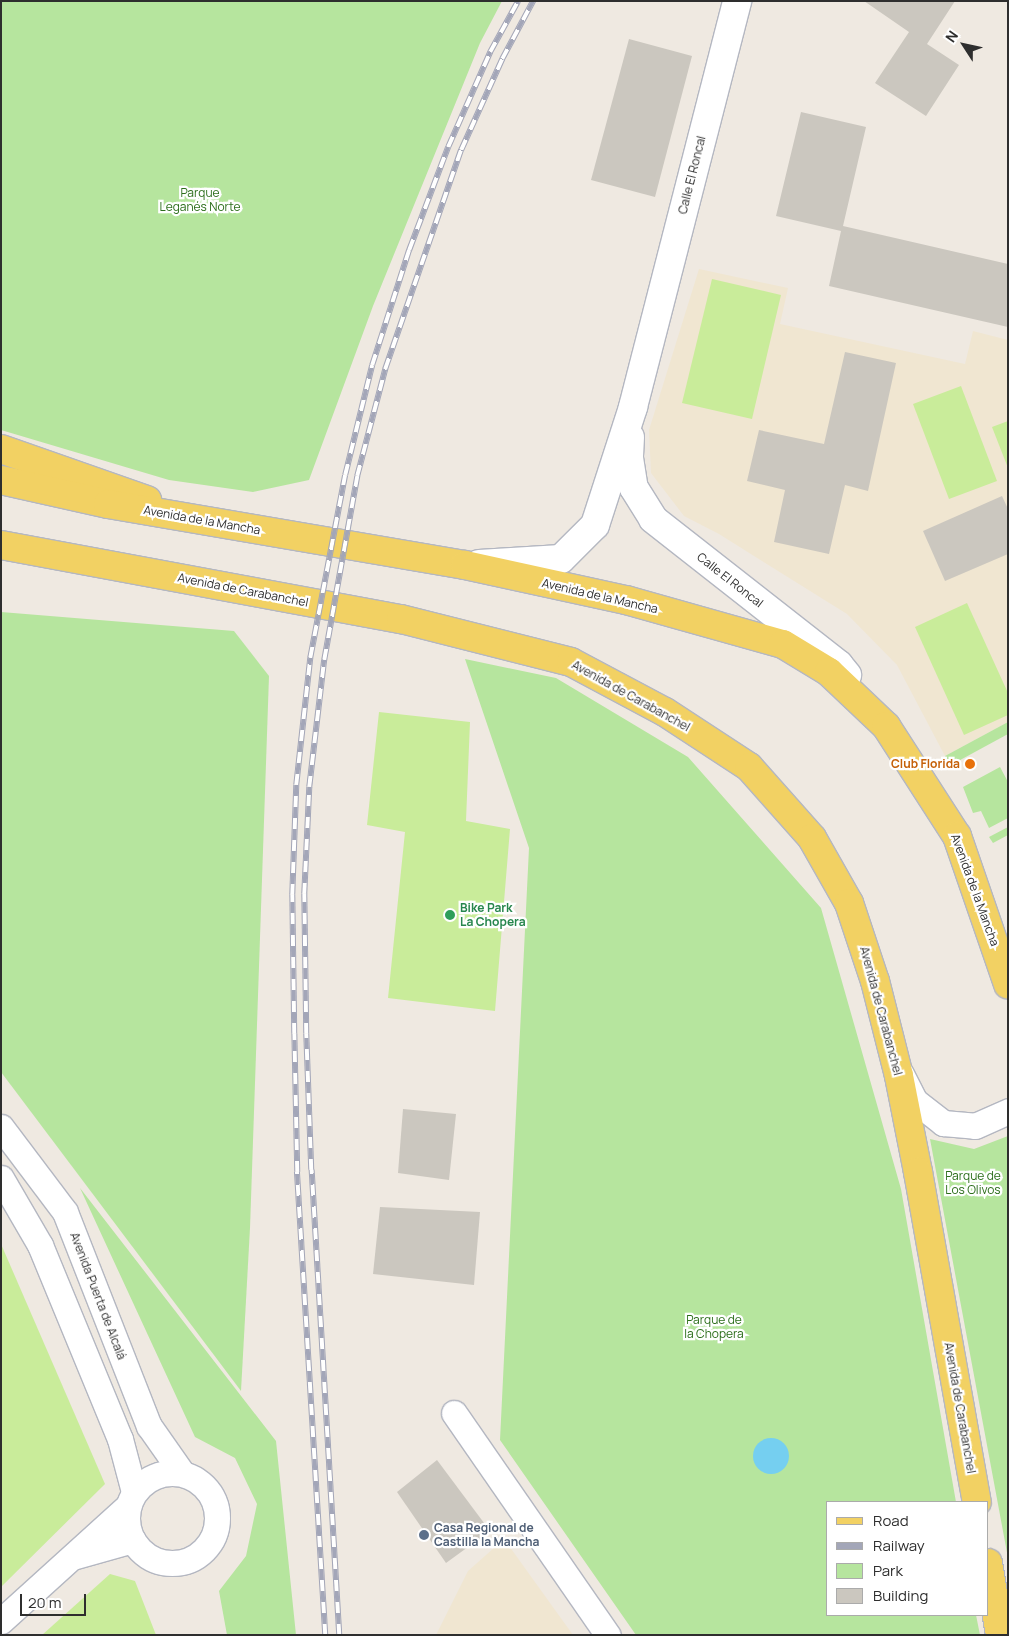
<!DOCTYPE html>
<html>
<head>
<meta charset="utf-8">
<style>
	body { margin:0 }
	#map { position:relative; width:1009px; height:1636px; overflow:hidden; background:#efe9e1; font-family:Manrope,sans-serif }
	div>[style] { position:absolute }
	.education>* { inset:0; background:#f0e6d1 }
	.green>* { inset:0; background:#b6e59e }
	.pitch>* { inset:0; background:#c9ec9a }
	.water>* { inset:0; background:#75cff0 }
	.round { border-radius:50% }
	.building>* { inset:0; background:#cbc7bf }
	.roads { filter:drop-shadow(1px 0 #b4b7c1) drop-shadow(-1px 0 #b4b7c1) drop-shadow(0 1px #b4b7c1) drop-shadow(0 -1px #b4b7c1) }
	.minor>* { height:25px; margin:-12.5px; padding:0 12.5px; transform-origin:12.5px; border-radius:12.5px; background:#fff }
	.minor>.ring { margin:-12.5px; padding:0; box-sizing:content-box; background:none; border:25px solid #fff; border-radius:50% }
	.tertiary>* { height:28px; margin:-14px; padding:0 14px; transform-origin:14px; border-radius:14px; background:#fff }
	.primary>* { height:28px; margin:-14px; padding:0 14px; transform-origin:14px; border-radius:14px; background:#f2d163 }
	.rail>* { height:5.5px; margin-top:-2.75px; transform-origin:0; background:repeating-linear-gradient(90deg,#fff 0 11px,#a3a6b8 0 22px); box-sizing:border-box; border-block:1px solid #a3a6b8 }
	.dots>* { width:14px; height:14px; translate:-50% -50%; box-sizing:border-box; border:2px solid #fff; border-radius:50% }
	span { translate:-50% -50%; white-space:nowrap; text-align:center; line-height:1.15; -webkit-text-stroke:4.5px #fff; paint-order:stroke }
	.street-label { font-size:12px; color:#2e2e2e }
	.park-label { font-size:12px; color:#2c6e1b }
	.food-label { font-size:12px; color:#c56008; font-weight:700 }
	.right { translate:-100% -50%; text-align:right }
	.leisure-label { font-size:12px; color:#27864d; font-weight:700 }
	.left { translate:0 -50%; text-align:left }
	.service-label { font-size:12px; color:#4e5e75; font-weight:700 }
	.frame { position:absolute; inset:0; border:2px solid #2e2e2e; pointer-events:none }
	.legend { position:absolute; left:826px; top:1501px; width:162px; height:115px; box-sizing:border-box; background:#fff; border:1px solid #ababab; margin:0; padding:6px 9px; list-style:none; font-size:15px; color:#2e2e2e }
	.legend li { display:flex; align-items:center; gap:10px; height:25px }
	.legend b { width:25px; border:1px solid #ababab }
	.north { position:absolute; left:939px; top:20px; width:50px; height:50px; -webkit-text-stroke:4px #fff; paint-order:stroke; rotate:305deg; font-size:14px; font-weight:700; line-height:20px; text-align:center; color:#2e2e2e }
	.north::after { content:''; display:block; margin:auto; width:18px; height:22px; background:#2e2e2e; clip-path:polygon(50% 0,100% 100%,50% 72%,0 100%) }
	.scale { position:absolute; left:20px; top:1594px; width:66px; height:22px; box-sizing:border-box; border:2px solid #2e2e2e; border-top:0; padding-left:6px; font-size:15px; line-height:18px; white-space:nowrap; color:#2e2e2e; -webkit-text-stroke:4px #fff; paint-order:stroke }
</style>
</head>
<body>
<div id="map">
	<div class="education">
		<div style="clip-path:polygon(699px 269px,788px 288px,780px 324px,965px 364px,973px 331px,1008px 340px,1008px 722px,945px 756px,897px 665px,847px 614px,719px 534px,684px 516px,651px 473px,649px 430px)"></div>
		<div style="clip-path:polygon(504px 1539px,573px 1635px,436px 1635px,468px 1571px)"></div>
	</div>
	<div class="green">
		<div style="clip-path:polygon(1px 1px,502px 1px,480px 43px,373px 306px,309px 480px,253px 492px,169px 480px,1px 430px)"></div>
		<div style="clip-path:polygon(1px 612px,234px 631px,269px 676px,250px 1228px,241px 1391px,1px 1072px)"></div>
		<div style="clip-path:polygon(465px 659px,556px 678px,688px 757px,821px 908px,901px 1189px,956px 1502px,828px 1502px,828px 1615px,976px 1615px,980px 1635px,636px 1635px,500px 1440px,529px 848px)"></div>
		<div style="clip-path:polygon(1008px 722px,1008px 734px,951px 765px,945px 756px)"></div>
		<div style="clip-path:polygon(1000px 767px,1008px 782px,1008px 818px,989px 828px,981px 811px,973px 813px,963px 787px)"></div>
		<div style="clip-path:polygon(1008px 827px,1008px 835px,993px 843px,989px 837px)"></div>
		<div style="clip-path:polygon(1008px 1136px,1008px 1558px,930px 1139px,974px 1149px)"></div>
		<div style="clip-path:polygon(80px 1188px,276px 1441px,296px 1635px,227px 1635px,219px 1591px,246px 1556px,257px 1504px,235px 1458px,195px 1437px)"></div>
	</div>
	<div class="pitch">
		<div style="clip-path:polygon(712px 279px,781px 295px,752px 419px,682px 403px)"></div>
		<div style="clip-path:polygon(961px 386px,997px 481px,949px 499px,913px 404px)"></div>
		<div style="clip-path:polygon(1008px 421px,1008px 468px,992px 427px)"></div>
		<div style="clip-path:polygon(967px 603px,1008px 693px,1008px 715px,964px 735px,915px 627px)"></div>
		<div style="clip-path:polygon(379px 712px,470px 722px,466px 821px,510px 829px,495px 1011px,388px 998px,405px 832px,367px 825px)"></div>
		<div style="clip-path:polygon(1px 1244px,105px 1484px,1px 1587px)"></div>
		<div style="clip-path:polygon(110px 1574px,135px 1581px,156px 1635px,42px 1635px)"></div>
	</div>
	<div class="water">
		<div class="round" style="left:753px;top:1438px;width:36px;height:36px"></div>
	</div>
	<div class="building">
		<div style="clip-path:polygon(864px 1px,955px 1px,927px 44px,959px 65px,926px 116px,875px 83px,909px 32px)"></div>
		<div style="clip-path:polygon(629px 39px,692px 56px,655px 197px,591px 180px)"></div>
		<div style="clip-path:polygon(801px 112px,866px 127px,843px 226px,1008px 264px,1008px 327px,829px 286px,841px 231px,776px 216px)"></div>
		<div style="clip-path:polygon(845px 352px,896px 363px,868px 491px,845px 485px,829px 554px,774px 542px,785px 490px,747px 481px,759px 430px,824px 444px)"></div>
		<div style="clip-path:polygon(1002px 496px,1008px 509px,1008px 554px,945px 581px,923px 531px)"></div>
		<div style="clip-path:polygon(403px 1109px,456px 1114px,449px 1180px,398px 1173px)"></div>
		<div style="clip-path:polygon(380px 1207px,480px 1212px,474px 1285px,373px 1274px)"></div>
		<div style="clip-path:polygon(437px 1460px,490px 1531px,446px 1563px,397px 1492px)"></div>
	</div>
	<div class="roads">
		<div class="minor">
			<div style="left:901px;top:1074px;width:30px;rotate:63deg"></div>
			<div style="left:915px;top:1101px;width:36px;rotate:38deg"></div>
			<div style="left:943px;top:1123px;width:32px;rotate:5deg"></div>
			<div style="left:975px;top:1126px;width:36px;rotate:-24deg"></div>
			<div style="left:1px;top:1127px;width:106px;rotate:53deg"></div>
			<div style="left:65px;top:1212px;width:230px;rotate:68.6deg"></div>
			<div style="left:149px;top:1426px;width:57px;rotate:54.9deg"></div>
			<div style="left:1px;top:1178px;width:78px;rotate:59.8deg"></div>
			<div style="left:40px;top:1245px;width:210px;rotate:67.6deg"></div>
			<div style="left:120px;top:1439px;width:55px;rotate:75.2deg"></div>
			<div style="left:454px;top:1413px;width:270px;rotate:55.3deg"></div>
			<div class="ring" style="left:127px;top:1473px;width:65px;height:65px"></div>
			<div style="left:76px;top:1556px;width:59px;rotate:-15.7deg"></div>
			<div style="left:1px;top:1621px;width:171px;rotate:-42.2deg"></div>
		</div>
		<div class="tertiary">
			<div style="left:630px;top:437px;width:21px;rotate:93deg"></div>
			<div style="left:629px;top:458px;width:30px;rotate:81deg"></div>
			<div style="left:634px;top:488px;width:36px;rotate:58deg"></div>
			<div style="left:653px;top:519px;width:236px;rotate:38.1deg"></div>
			<div style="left:839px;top:665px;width:13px;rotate:51deg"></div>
			<div style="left:479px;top:564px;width:82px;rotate:-3.5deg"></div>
			<div style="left:561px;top:559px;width:48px;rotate:-45deg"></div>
			<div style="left:595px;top:525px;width:124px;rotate:-72.1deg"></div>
			<div style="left:633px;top:407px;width:419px;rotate:-75.6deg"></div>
		</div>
		<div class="primary">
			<div style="left:1px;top:449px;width:155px;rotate:19.3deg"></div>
			<div style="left:1px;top:480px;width:110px;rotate:12.6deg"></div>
			<div style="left:108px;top:504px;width:362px;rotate:9.7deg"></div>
			<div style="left:465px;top:565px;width:165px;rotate:12.3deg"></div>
			<div style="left:626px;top:600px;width:163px;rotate:15.7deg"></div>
			<div style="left:783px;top:644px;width:54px;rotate:31.3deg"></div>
			<div style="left:829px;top:672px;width:79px;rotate:43.5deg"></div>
			<div style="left:886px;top:726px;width:131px;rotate:57.2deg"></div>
			<div style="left:957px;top:836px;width:157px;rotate:71deg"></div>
			<div style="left:1px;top:545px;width:407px;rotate:10.5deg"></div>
			<div style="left:401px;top:619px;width:175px;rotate:14.2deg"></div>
			<div style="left:571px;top:662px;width:106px;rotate:28deg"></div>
			<div style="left:665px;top:712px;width:100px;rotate:33.2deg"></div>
			<div style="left:749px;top:767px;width:95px;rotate:48.4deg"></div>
			<div style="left:812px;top:838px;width:75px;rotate:60.4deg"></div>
			<div style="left:849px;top:903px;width:82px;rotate:71.6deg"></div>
			<div style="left:875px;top:981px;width:98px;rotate:75.8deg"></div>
			<div style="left:899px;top:1076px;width:98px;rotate:78.8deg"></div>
			<div style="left:918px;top:1172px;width:335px;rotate:79.9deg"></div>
			<div style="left:988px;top:1563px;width:73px;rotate:80.5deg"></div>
		</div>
	</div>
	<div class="rail">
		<div style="left:325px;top:1635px;width:464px;rotate:-93.5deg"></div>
		<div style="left:297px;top:1172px;width:138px;rotate:-91.2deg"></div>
		<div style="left:294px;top:1034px;width:139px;rotate:-90.8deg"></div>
		<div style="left:292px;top:895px;width:110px;rotate:-87.9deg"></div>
		<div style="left:296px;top:785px;width:128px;rotate:-83.7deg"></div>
		<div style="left:310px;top:658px;width:186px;rotate:-79.2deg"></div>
		<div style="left:345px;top:475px;width:113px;rotate:-76.2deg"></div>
		<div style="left:372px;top:365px;width:121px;rotate:-72.2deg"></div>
		<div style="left:409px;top:250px;width:110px;rotate:-69.3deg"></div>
		<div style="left:448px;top:147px;width:104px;rotate:-66.1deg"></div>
		<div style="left:490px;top:52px;width:58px;rotate:-61.2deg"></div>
		<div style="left:339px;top:1635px;width:466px;rotate:-93.4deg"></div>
		<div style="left:311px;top:1170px;width:136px;rotate:-92.1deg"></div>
		<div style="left:306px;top:1034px;width:140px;rotate:-90.8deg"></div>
		<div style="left:304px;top:894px;width:107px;rotate:-87.3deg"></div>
		<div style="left:309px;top:787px;width:128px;rotate:-83.3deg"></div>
		<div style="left:324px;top:660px;width:187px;rotate:-79.8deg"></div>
		<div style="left:357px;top:476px;width:111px;rotate:-75.3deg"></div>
		<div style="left:385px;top:369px;width:232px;rotate:-70.9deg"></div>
		<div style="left:461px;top:150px;width:100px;rotate:-65.7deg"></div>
		<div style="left:502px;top:59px;width:66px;rotate:-61.9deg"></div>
	</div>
	<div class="dots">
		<div style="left:970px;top:764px;background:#e8710a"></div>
		<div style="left:450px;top:915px;background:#2e9e5b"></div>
		<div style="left:424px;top:1535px;background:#5c6f8a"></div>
	</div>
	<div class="street-label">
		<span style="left:692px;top:175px;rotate:-76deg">Calle El Roncal</span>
		<span style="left:202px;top:520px;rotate:10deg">Avenida de la Mancha</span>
		<span style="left:730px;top:580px;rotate:38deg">Calle El Roncal</span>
		<span style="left:243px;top:590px;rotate:11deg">Avenida de Carabanchel</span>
		<span style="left:600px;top:596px;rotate:13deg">Avenida de la Mancha</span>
		<span style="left:631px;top:696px;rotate:29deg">Avenida de Carabanchel</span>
		<span style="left:975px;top:890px;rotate:70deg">Avenida de la Mancha</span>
		<span style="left:881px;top:1011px;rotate:75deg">Avenida de Carabanchel</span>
		<span style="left:98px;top:1296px;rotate:69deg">Avenida Puerta de Alcalá</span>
		<span style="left:960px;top:1408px;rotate:80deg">Avenida de Carabanchel</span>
	</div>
	<div class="park-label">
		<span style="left:200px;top:200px">Parque<br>Leganés Norte</span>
		<span style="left:973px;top:1183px">Parque de<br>Los Olivos</span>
		<span style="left:714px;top:1327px">Parque de<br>la Chopera</span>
	</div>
	<div class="food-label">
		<span class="right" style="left:960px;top:764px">Club Florida</span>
	</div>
	<div class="leisure-label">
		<span class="left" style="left:460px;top:915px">Bike Park<br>La Chopera</span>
	</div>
	<div class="service-label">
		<span class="left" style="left:434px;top:1535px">Casa Regional de<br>Castilla la Mancha</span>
	</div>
	<div class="frame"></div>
	<ul class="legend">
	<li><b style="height:6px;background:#f2d163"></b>Road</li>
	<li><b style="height:6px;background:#a3a6b8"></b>Railway</li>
	<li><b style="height:14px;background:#b6e59e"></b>Park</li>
	<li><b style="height:14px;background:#cbc7bf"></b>Building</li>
	</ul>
	<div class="north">N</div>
	<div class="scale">20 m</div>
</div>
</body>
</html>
